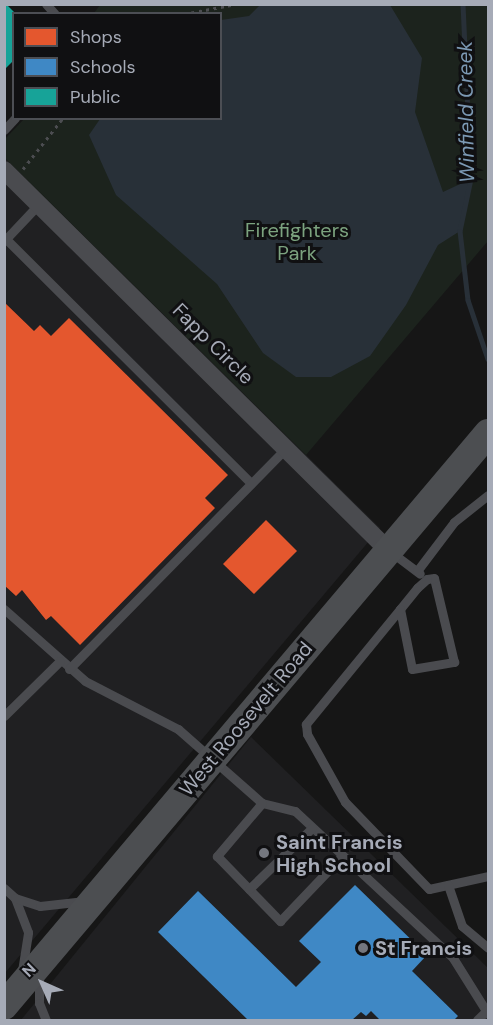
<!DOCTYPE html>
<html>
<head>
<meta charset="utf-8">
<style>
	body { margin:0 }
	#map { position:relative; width:493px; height:1025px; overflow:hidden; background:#161616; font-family:"DM Sans",sans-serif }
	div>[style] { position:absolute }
	.built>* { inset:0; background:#202022 }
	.green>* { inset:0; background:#1c231d }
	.water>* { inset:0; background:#283038 }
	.shops>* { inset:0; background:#e4572e }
	.schools>* { inset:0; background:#3f88c5 }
	.public>* { inset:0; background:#17a398 }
	.stream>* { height:4.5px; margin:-2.25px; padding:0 2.25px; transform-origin:2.25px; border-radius:2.25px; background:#283038 }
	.path>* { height:3px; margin-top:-1.5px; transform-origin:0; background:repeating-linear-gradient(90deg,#4c4d51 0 3px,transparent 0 7.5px) }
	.service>* { height:9px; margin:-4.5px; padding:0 4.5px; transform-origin:4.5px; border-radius:4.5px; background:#4a4b4f }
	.minor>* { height:18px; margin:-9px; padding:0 9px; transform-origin:9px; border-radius:9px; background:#4a4b4f }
	.primary>* { height:28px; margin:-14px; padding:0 14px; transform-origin:14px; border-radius:14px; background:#4c4e51 }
	.dots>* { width:16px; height:16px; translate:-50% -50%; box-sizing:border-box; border:3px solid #101012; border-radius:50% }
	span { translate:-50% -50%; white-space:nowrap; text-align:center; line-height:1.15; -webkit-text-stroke:6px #101012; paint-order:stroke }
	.park-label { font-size:20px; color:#7ca37f }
	.street-label { font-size:20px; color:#a6abb7 }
	.poi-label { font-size:20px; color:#a6abb7; font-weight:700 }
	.left { translate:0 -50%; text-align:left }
	.water-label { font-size:21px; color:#7c99b4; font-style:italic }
	.frame { position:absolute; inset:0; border:6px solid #a6abb7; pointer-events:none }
	.legend { position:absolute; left:12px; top:12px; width:210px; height:108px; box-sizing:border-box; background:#101012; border:2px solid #4c4e54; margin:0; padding:8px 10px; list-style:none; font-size:18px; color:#a6abb7 }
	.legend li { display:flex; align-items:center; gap:12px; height:30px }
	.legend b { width:30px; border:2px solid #4c4e54 }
	.north { position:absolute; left:12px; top:953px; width:60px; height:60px; -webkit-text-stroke:4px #101012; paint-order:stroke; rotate:315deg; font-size:16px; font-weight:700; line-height:24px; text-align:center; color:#a6abb7 }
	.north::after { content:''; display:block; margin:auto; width:21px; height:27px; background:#a6abb7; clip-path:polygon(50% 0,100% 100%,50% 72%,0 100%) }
</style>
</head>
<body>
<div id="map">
	<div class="built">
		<div style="clip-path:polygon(5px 158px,380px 528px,5px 973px)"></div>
		<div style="clip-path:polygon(251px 737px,488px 968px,488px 1020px,21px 1020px)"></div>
	</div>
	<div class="green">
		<div style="clip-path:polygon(100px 5px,488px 5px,488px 241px,306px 455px,5px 158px,4px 140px,24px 119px,220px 118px,220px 14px,94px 13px)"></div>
	</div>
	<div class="water">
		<div style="clip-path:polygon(260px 5px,390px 5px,422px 58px,415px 112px,443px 192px,471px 179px,460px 231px,438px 245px,406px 305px,370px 356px,331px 377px,296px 377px,263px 353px,217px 284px,116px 195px,89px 135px,100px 119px,220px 118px,221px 20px,249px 16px)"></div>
	</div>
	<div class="shops">
		<div style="clip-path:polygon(4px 302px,34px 331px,40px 325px,51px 336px,69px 318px,228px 475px,205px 498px,215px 508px,80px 645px,51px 616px,46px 620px,22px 590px,16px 596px,4px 585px)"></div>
		<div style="clip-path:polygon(266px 520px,297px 551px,254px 594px,223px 564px)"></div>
	</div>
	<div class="schools">
		<div style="clip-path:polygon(355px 885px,427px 955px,412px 971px,458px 1016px,454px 1020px,380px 1020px,371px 1011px,366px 1016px,361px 1012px,352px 1020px,248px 1020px,158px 932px,198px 891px,296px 987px,321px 962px,299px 941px)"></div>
	</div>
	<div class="public">
		<div style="clip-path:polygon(6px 4px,16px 14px,14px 60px,4px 70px)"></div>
	</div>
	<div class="stream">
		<div style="left:463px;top:4px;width:175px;rotate:87.4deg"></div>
		<div style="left:471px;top:179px;width:53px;rotate:101.9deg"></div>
		<div style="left:460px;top:231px;width:69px;rotate:83.4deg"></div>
		<div style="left:468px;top:300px;width:62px;rotate:71.3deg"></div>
	</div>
	<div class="path">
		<div style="left:184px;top:14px;width:53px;rotate:-10.9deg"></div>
		<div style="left:23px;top:169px;width:65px;rotate:-51.9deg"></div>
	</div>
	<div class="service">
		<div style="left:46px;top:4px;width:13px;rotate:48deg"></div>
		<div style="left:4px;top:130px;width:16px;rotate:-47deg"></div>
		<div style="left:6px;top:239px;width:346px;rotate:44.9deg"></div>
		<div style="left:4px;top:241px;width:51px;rotate:-46.6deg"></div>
		<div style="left:391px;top:552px;width:36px;rotate:37deg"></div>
		<div style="left:417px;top:571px;width:61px;rotate:-52.9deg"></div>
		<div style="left:454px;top:522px;width:43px;rotate:-38.5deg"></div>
		<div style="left:4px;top:609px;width:108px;rotate:41.6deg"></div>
		<div style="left:85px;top:681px;width:105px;rotate:27.3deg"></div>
		<div style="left:178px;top:729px;width:112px;rotate:41.4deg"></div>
		<div style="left:262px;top:803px;width:34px;rotate:14deg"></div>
		<div style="left:295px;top:811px;width:216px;rotate:42.9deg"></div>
		<div style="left:453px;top:958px;width:66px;rotate:58deg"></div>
		<div style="left:400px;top:609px;width:61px;rotate:78.7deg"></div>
		<div style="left:412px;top:669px;width:43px;rotate:-9.5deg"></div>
		<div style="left:454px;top:662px;width:86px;rotate:-103.4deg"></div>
		<div style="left:434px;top:578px;width:7px;rotate:172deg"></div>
		<div style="left:427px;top:579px;width:13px;rotate:138deg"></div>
		<div style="left:417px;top:588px;width:27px;rotate:129deg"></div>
		<div style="left:400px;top:609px;width:149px;rotate:129.3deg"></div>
		<div style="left:306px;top:724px;width:10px;rotate:84deg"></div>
		<div style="left:307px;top:734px;width:78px;rotate:60.8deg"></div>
		<div style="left:345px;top:802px;width:121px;rotate:46deg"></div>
		<div style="left:429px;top:889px;width:60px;rotate:-12.4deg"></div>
		<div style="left:69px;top:669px;width:310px;rotate:-45.5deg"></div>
		<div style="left:4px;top:716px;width:78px;rotate:-44.5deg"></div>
		<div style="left:262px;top:803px;width:70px;rotate:130.3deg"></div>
		<div style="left:217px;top:856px;width:91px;rotate:45.9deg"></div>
		<div style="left:280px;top:921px;width:88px;rotate:-46.4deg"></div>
		<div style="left:448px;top:885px;width:43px;rotate:71.1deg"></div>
		<div style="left:462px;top:926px;width:34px;rotate:40deg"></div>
		<div style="left:4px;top:888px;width:15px;rotate:42deg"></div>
		<div style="left:249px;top:889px;width:88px;rotate:-44.1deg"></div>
		<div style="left:22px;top:971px;width:39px;rotate:-81deg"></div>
		<div style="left:28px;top:932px;width:36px;rotate:-111deg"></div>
		<div style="left:15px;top:898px;width:26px;rotate:18deg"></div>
		<div style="left:40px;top:906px;width:45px;rotate:-6.3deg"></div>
		<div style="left:39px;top:976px;width:27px;rotate:90deg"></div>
		<div style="left:39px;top:1003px;width:18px;rotate:68deg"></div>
		<div style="left:477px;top:1020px;width:13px;rotate:-45deg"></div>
	</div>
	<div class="minor">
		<div style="left:4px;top:170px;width:542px;rotate:44.7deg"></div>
	</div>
	<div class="primary">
		<div style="left:4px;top:1006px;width:750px;rotate:-49.81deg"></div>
	</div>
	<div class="dots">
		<div style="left:264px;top:853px;background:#74777f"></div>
		<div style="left:363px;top:948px;background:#74777f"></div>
	</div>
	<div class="park-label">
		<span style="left:297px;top:242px">Firefighters<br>Park</span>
	</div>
	<div class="street-label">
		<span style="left:213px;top:344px;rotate:45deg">Fapp Circle</span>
		<span style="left:246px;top:719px;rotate:-50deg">West Roosevelt Road</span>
	</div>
	<div class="poi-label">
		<span class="left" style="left:276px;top:854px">Saint Francis<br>High School</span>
		<span class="left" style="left:375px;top:948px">St Francis</span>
	</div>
	<div class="water-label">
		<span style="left:466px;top:112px;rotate:-91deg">Winfield Creek</span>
	</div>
	<div class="frame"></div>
	<ul class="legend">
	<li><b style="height:16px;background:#e4572e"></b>Shops</li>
	<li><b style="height:16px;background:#3f88c5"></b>Schools</li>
	<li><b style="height:16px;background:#17a398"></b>Public</li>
	</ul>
	<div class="north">N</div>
</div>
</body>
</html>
